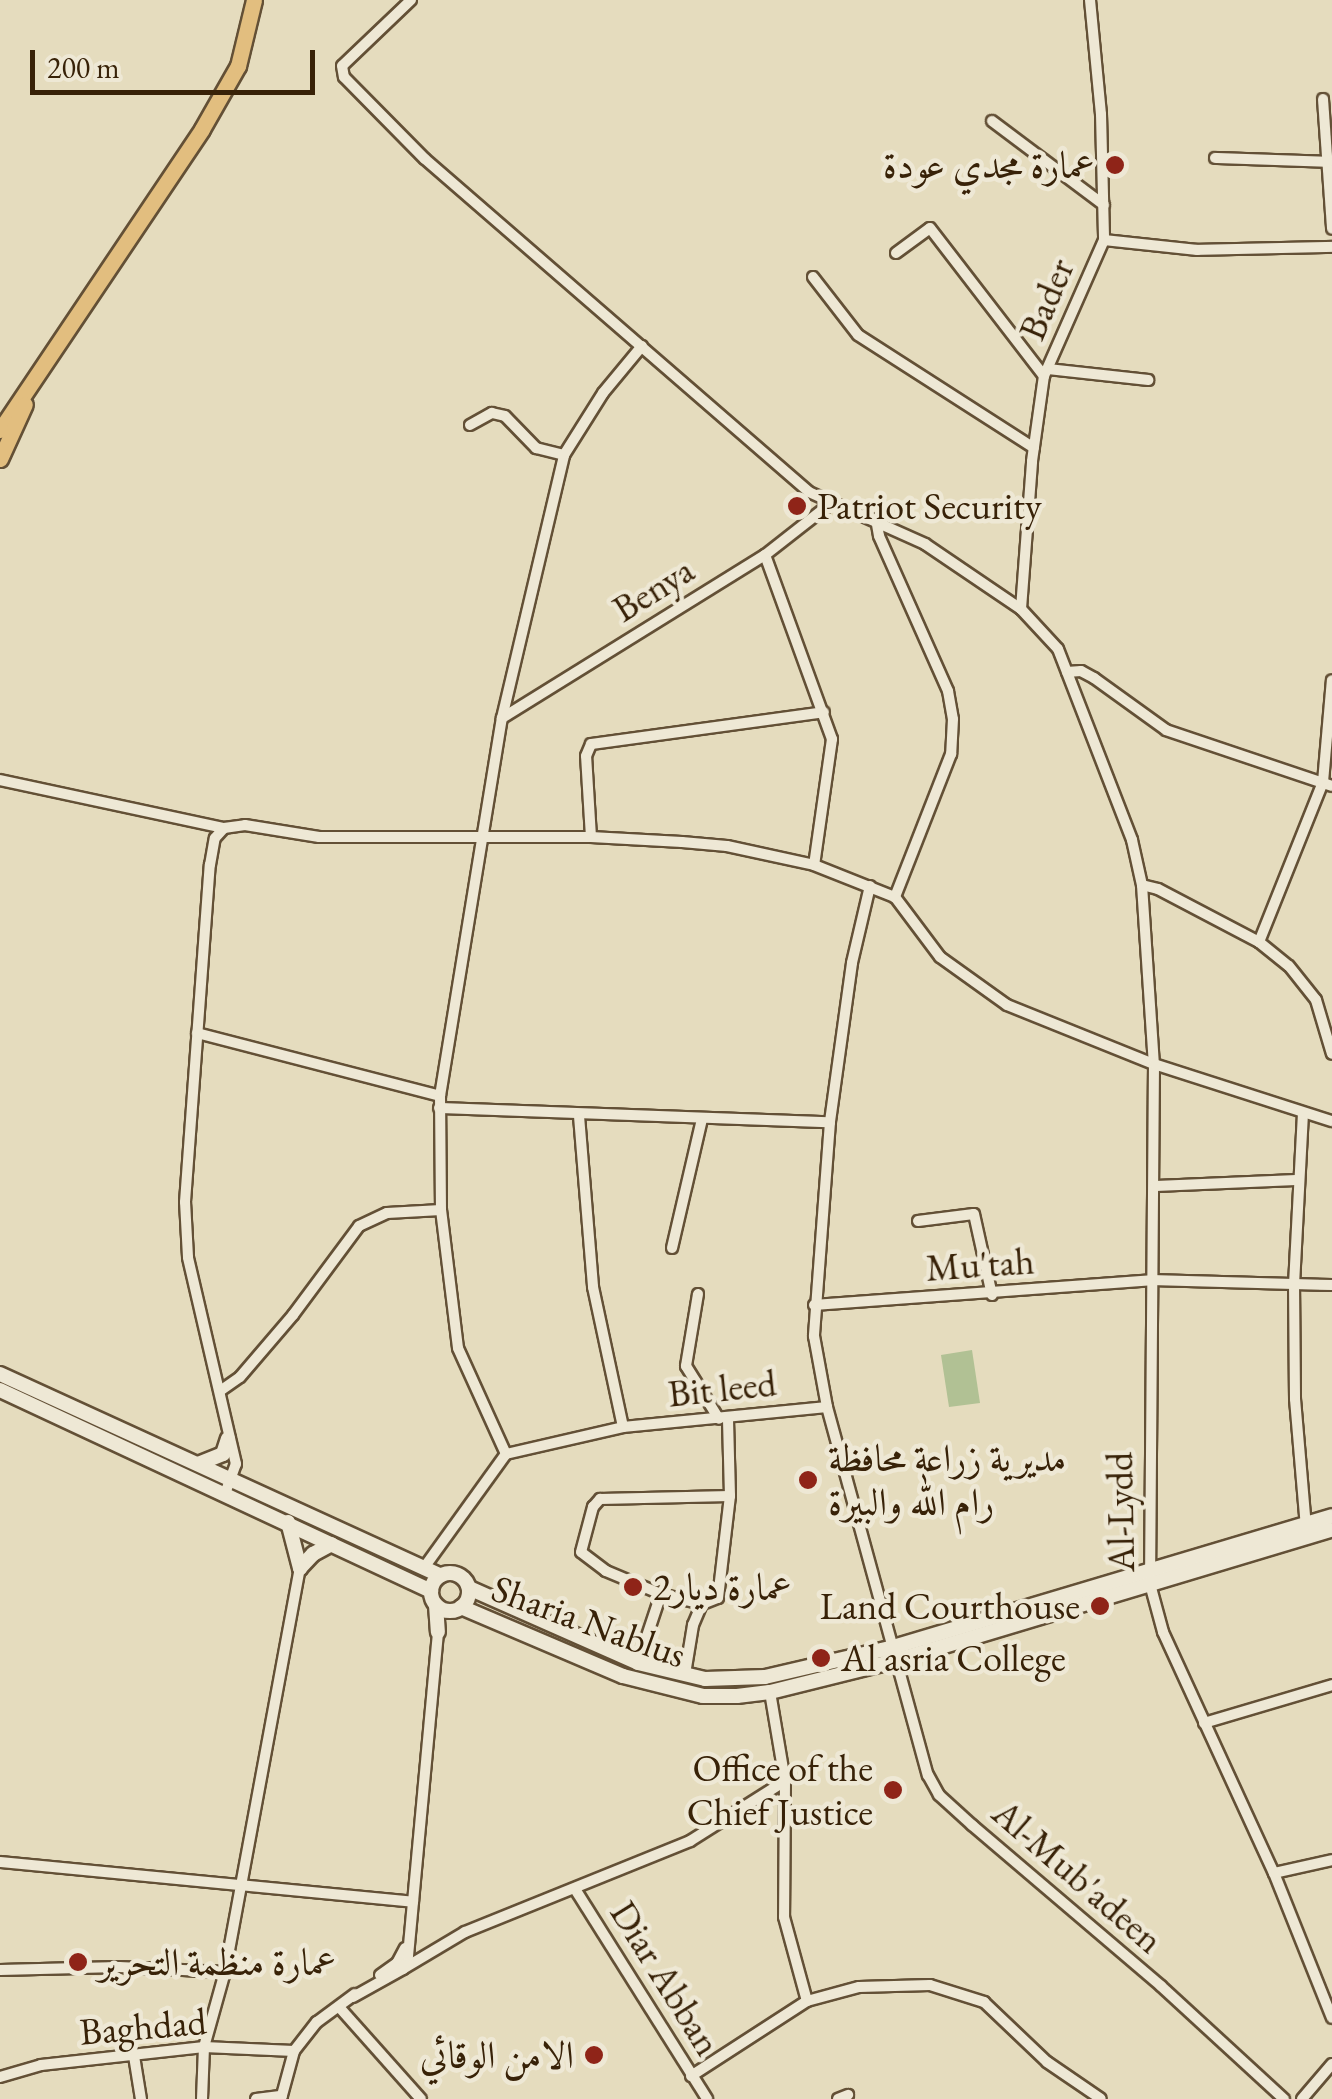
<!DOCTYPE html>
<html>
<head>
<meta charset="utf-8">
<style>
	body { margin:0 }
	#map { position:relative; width:1332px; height:2099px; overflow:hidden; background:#e5dcbe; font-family:"EB Garamond",Amiri,serif }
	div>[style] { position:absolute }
	.green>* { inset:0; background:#b1c194 }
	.roads { filter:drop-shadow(2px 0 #635036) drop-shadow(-2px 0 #635036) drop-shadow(0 2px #635036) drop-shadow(0 -2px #635036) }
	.minor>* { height:10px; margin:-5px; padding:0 5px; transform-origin:5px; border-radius:5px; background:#eee8d5 }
	.secondary>* { height:14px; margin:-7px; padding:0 7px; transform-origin:7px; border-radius:7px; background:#eee8d5 }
	.secondary>.ring { margin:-7px; padding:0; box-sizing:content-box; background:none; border:14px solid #eee8d5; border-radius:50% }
	.primary>* { height:15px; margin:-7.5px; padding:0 7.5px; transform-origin:7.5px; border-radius:7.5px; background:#e2be7f }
	.dots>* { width:28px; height:28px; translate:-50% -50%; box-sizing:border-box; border:5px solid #eee8d5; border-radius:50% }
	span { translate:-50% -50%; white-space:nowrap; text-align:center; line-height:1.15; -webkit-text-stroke:9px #eee8d5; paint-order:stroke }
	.poi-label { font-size:38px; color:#382208 }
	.right { translate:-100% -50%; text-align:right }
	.left { translate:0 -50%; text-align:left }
	.street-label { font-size:38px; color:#382208 }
	.scale { position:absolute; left:30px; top:50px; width:285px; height:45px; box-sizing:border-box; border:5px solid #382208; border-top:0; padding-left:12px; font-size:30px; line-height:35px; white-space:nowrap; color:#382208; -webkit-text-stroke:8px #eee8d5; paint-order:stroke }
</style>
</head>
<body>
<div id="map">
	<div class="green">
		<div style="clip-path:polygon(972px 1350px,980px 1403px,949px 1407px,941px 1355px)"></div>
	</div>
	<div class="roads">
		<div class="minor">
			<div style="left:411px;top:0;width:95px;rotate:136.3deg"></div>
			<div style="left:342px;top:66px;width:11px;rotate:80deg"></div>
			<div style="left:344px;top:77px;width:115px;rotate:45.4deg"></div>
			<div style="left:425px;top:159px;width:508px;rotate:40.93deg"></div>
			<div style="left:809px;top:492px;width:127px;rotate:24.1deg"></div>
			<div style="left:925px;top:544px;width:116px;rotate:34.1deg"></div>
			<div style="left:1021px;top:609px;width:54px;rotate:47.2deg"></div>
			<div style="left:1058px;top:649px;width:205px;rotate:68.8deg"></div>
			<div style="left:1132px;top:840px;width:46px;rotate:77.5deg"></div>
			<div style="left:1142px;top:885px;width:179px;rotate:86.2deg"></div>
			<div style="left:1154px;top:1064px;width:520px;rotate:90.44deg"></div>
			<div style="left:1150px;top:1584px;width:50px;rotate:74.8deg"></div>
			<div style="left:1163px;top:1632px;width:265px;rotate:65.3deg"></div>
			<div style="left:1274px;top:1873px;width:59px;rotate:-12.6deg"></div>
			<div style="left:1090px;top:0;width:115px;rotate:84.5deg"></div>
			<div style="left:1101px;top:114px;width:126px;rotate:88.6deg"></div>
			<div style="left:1323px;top:99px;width:130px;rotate:86deg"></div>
			<div style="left:992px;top:121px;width:140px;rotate:36.9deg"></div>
			<div style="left:1215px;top:158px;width:113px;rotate:2deg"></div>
			<div style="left:896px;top:253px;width:42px;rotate:-36.3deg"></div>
			<div style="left:930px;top:228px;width:187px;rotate:52.4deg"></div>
			<div style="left:813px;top:277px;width:73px;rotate:52.2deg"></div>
			<div style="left:858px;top:335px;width:209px;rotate:32.7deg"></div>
			<div style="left:1048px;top:369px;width:101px;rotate:6.3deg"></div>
			<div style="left:470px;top:425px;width:25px;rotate:-29deg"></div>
			<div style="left:492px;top:413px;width:13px;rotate:13deg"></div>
			<div style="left:505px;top:416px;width:45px;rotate:45.9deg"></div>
			<div style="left:536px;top:448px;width:29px;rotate:14deg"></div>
			<div style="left:876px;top:519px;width:17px;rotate:80deg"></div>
			<div style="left:879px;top:536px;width:170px;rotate:66deg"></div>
			<div style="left:948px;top:691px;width:28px;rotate:80deg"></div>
			<div style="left:953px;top:719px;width:35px;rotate:93deg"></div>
			<div style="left:951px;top:754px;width:154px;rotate:111.4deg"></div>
			<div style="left:765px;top:555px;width:196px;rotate:70deg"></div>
			<div style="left:832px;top:739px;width:127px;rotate:98.1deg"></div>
			<div style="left:1021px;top:609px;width:148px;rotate:-85.7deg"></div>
			<div style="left:1032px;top:461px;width:86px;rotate:-82deg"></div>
			<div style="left:1044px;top:376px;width:149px;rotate:-66.2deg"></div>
			<div style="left:1104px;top:240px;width:94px;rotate:6.1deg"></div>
			<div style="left:1197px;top:250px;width:135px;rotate:-1.3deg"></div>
			<div style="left:1067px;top:672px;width:14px;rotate:-4deg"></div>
			<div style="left:1081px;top:671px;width:15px;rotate:28deg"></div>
			<div style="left:1094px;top:678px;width:89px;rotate:35.8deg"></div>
			<div style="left:1166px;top:730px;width:175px;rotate:18.6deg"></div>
			<div style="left:502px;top:718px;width:309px;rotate:-31.8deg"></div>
			<div style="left:765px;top:555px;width:83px;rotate:-38.1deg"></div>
			<div style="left:0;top:780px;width:229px;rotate:12.1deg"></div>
			<div style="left:591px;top:837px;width:81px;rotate:-93.5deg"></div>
			<div style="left:586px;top:756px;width:13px;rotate:-67deg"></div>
			<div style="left:591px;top:744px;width:235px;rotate:-7.8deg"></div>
			<div style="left:1142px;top:885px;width:16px;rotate:14deg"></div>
			<div style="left:1158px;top:889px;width:114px;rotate:27.7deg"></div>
			<div style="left:1259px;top:942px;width:38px;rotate:39deg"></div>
			<div style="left:1289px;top:966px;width:43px;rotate:51.5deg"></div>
			<div style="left:1316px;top:1000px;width:56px;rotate:73.5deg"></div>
			<div style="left:870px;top:886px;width:79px;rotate:103.2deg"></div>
			<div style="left:852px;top:963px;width:161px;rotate:97.9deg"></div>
			<div style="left:830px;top:1122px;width:215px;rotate:94.3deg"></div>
			<div style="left:814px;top:1336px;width:72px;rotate:79.6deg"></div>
			<div style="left:827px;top:1407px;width:382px;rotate:74.7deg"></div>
			<div style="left:928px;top:1775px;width:23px;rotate:61deg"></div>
			<div style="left:939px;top:1795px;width:45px;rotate:42.3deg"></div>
			<div style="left:972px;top:1825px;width:248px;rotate:40.4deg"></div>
			<div style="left:1161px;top:1986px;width:167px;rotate:42.6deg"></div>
			<div style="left:1259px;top:942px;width:172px;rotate:-68.2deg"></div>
			<div style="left:1323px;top:782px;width:102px;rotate:-85deg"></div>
			<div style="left:197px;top:1033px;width:251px;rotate:14.5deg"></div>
			<div style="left:439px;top:1108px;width:391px;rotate:2.1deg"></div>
			<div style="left:1303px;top:1113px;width:170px;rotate:93deg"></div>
			<div style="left:1294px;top:1283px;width:116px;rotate:89.5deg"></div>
			<div style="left:1295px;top:1399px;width:128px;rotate:85.1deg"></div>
			<div style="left:579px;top:1116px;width:172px;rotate:85.3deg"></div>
			<div style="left:593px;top:1287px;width:143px;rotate:77.9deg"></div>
			<div style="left:1155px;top:1186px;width:142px;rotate:-2.4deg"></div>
			<div style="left:918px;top:1221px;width:56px;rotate:-7.1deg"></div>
			<div style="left:974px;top:1214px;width:83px;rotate:77.5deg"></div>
			<div style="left:672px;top:1248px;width:132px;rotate:-76.9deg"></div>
			<div style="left:698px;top:1294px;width:73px;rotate:99.5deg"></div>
			<div style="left:686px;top:1366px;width:62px;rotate:58.1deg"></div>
			<div style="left:814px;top:1305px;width:338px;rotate:-4.2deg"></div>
			<div style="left:1151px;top:1280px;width:181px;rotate:1.6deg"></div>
			<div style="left:220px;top:1391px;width:24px;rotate:-35deg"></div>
			<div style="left:240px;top:1377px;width:82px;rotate:-49.5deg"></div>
			<div style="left:293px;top:1315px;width:111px;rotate:-53.4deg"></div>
			<div style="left:359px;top:1226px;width:31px;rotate:-25deg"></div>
			<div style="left:387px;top:1213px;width:54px;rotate:-3.2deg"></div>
			<div style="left:506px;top:1454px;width:116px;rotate:-114.4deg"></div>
			<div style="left:458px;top:1348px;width:139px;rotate:-97deg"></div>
			<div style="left:441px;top:1210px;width:114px;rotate:-90.5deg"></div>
			<div style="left:440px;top:1096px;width:383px;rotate:-80.7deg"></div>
			<div style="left:502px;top:718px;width:270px;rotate:-76.7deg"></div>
			<div style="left:564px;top:455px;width:73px;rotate:-57.8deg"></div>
			<div style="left:603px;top:393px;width:61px;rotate:-50.3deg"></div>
			<div style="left:226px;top:1491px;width:29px;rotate:-70deg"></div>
			<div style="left:236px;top:1464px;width:212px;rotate:-103.1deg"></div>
			<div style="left:188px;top:1257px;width:55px;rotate:-93.1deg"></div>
			<div style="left:185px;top:1202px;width:338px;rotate:-85.8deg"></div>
			<div style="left:210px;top:865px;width:27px;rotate:-80deg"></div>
			<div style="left:215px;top:838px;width:13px;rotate:-48deg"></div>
			<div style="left:224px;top:828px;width:21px;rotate:-8deg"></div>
			<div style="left:245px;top:825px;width:75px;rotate:9.2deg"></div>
			<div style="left:319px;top:837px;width:272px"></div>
			<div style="left:591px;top:837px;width:91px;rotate:3.1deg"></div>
			<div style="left:682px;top:842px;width:45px;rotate:5.1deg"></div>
			<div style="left:727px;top:846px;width:89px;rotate:12.3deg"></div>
			<div style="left:814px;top:865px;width:87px;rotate:21.6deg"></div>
			<div style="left:895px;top:897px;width:75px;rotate:53.1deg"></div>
			<div style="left:940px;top:957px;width:82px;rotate:35.6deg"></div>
			<div style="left:1007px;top:1005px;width:158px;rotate:21.9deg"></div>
			<div style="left:1154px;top:1064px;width:187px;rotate:17.8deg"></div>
			<div style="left:423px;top:1569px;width:142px;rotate:-54.2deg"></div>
			<div style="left:506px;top:1454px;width:120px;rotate:-13deg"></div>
			<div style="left:623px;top:1427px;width:205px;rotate:-5.6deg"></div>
			<div style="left:702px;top:1604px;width:42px;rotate:-166.3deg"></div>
			<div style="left:661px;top:1594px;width:60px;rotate:-157.3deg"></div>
			<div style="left:606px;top:1571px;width:31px;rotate:-143deg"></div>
			<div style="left:581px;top:1552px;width:47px;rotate:-75.1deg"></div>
			<div style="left:593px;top:1507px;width:11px;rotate:-49deg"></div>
			<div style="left:600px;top:1499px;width:130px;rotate:-1.3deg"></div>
			<div style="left:730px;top:1496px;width:77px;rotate:-91.5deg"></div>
			<div style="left:638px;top:1663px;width:73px;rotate:-71.6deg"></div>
			<div style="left:685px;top:1674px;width:50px;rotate:-80.7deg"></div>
			<div style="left:693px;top:1625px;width:23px;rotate:-67deg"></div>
			<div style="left:702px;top:1604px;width:17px;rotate:-21deg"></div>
			<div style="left:718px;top:1598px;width:103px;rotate:-83.3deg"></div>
			<div style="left:770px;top:1692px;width:90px;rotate:80.4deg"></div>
			<div style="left:785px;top:1781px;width:136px;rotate:90.4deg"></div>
			<div style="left:784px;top:1917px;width:87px;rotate:74.7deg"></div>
			<div style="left:1204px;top:1723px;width:134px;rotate:-16.5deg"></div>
			<div style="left:0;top:1862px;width:415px;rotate:5.5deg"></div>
			<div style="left:1274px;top:1873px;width:156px;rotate:68.2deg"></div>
			<div style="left:575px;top:1889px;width:248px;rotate:57.8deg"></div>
			<div style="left:403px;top:1969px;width:72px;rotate:-30.8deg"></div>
			<div style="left:465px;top:1932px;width:243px;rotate:-22deg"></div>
			<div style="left:690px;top:1841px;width:112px;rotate:-32.3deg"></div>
			<div style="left:0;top:1970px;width:119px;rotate:-1.4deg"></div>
			<div style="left:119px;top:1967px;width:106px;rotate:2.7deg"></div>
			<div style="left:380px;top:1975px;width:21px;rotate:-35deg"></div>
			<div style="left:397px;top:1963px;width:17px;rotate:-62deg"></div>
			<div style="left:353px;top:1997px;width:57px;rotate:-29.2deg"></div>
			<div style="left:403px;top:1969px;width:14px;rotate:-69deg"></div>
			<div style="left:408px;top:1956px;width:325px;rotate:-84.7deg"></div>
			<div style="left:339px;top:2007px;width:123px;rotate:48.3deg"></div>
			<div style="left:134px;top:2056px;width:44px;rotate:80.8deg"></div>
			<div style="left:691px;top:2076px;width:138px;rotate:-32.9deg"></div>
			<div style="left:807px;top:2001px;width:54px;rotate:-15.1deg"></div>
			<div style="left:859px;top:1987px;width:71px;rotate:-1.6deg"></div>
			<div style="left:930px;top:1985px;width:57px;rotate:17.5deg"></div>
			<div style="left:984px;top:2002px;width:87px;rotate:43.6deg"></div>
			<div style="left:1047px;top:2062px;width:65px;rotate:34.4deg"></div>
			<div style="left:0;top:2077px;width:43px;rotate:-16.3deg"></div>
			<div style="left:41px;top:2065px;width:164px;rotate:-6.3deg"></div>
			<div style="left:204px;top:2047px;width:90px;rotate:2.5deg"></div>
			<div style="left:202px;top:2099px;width:52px;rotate:-87.8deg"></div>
			<div style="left:204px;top:2047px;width:78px;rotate:-74.4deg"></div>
			<div style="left:225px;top:1972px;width:411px;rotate:-79.5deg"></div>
			<div style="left:256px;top:2099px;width:26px;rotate:-7deg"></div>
			<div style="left:281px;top:2099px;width:50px;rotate:-74.8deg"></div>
			<div style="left:294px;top:2051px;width:37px;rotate:-52deg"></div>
			<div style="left:317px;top:2022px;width:47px;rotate:-36.4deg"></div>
			<div style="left:838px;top:2099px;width:11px;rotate:-22deg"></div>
			<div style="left:1302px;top:2099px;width:46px;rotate:-49.4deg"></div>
		</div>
		<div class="secondary">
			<div style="left:0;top:1374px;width:484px;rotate:24.6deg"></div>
			<div style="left:0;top:1390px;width:476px;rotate:25deg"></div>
			<div style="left:198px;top:1464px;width:27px;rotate:-22deg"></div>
			<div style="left:223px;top:1454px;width:16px;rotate:-72deg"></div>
			<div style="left:288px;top:1522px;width:48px;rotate:75.4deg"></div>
			<div style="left:300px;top:1568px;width:19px;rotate:-47deg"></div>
			<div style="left:313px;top:1554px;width:21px;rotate:-28deg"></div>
			<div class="ring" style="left:431px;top:1573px;width:24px;height:24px"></div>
			<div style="left:469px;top:1588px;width:185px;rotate:23.9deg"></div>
			<div style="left:638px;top:1663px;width:69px;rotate:13.4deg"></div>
			<div style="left:705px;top:1679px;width:60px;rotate:-1.9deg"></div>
			<div style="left:765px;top:1677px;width:128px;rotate:-13.1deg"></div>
			<div style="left:890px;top:1648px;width:461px;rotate:-16.6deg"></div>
			<div style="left:436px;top:1605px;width:27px;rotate:86deg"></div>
			<div style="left:461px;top:1607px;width:176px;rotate:23.1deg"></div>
			<div style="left:623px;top:1676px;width:82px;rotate:14deg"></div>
			<div style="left:703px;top:1696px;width:34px"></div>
			<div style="left:737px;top:1696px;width:33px;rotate:-7deg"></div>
			<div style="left:770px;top:1692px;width:128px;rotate:-14deg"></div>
			<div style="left:894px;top:1661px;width:457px;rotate:-16.7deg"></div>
		</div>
		<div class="primary">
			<div style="left:0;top:430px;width:362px;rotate:-56.1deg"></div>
			<div style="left:202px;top:129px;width:73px;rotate:-60.3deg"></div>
			<div style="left:238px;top:66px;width:68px;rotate:-76.4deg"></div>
			<div style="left:0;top:459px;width:60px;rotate:-65.6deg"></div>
		</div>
	</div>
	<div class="dots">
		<div style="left:1115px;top:165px;background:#8f2418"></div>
		<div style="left:797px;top:506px;background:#8f2418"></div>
		<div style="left:808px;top:1480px;background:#8f2418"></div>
		<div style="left:633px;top:1587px;background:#8f2418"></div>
		<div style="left:1100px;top:1606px;background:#8f2418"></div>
		<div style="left:821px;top:1658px;background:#8f2418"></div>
		<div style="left:893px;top:1790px;background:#8f2418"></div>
		<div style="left:78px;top:1962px;background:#8f2418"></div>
		<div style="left:594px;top:2055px;background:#8f2418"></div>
	</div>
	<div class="poi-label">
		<span class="right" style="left:1095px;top:165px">عمارة مجدي عودة</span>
		<span class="left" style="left:817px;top:506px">Patriot Security</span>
		<span class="left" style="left:828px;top:1480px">مديرية زراعة محافظة<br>رام الله والبيرة</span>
		<span class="left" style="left:653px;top:1587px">عمارة ديار2</span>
		<span class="right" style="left:1080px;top:1606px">Land Courthouse</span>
		<span class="left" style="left:841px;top:1658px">Al asria College</span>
		<span class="right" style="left:873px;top:1790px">Office of the<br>Chief Justice</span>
		<span class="left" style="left:98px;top:1962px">عمارة منظمة التحرير</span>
		<span class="right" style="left:574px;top:2055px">الامن الوقائي</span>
	</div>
	<div class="street-label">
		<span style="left:1046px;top:299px;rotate:-67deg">Bader</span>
		<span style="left:653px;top:589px;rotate:-32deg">Benya</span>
		<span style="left:980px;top:1264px;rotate:-4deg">Mu'tah</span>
		<span style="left:722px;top:1388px;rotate:-6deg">Bit leed</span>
		<span style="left:1120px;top:1512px;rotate:-91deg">Al-Lydd</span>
		<span style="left:589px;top:1621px;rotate:20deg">Sharia Nablus</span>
		<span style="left:1078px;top:1876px;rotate:41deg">Al-Mub'adeen</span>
		<span style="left:666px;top:1978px;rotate:58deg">Diar Abban</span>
		<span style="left:143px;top:2026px;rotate:-5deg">Baghdad</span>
	</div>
	<div class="scale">200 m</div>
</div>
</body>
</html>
